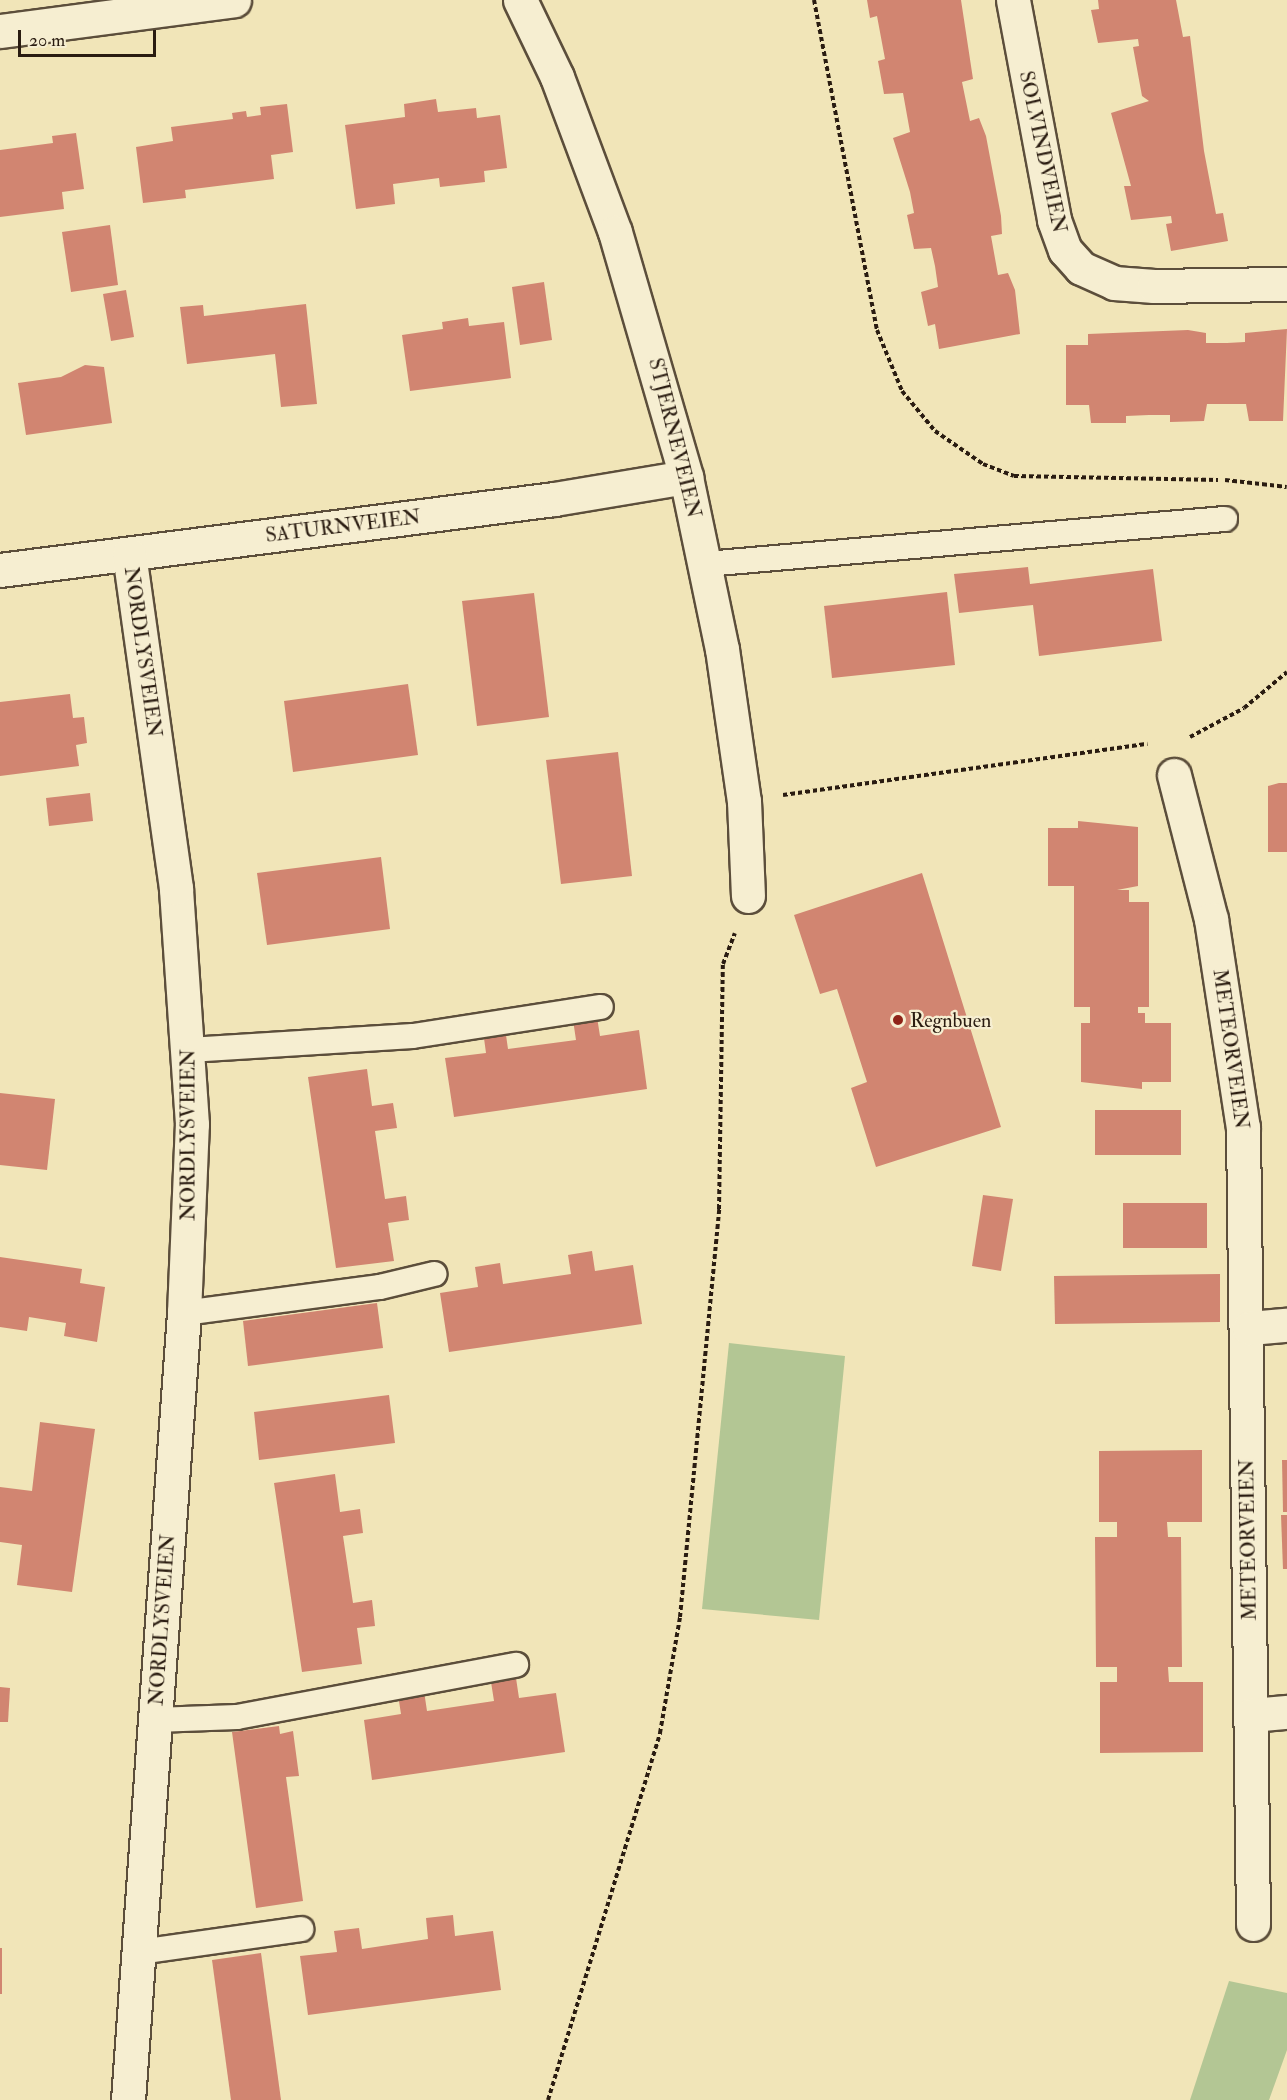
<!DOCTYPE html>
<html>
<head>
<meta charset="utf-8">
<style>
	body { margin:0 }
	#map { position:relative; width:1287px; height:2100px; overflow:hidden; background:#f1e5b8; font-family:"IM FELL Double Pica",serif }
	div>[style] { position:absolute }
	.green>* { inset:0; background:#b3c694 }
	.building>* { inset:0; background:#d18571 }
	.path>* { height:4px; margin-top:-2px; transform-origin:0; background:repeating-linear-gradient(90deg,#2a1c11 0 4.5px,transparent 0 7.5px) }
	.roads { filter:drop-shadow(2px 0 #5c4e3b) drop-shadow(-2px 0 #5c4e3b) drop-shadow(0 2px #5c4e3b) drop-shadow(0 -2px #5c4e3b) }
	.lane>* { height:24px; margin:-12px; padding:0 12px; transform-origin:12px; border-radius:12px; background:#f6eed1 }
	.street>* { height:33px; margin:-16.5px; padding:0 16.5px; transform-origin:16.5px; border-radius:16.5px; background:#f6eed1 }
	.dots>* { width:16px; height:16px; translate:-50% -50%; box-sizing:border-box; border:3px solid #f6eed1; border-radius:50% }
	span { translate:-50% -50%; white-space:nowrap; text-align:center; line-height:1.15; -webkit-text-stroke:4.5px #f6eed1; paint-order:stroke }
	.street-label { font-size:20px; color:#2a1c11 }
	.poi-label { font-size:20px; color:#2a1c11 }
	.left { translate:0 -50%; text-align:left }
	.scale { position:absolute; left:18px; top:30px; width:138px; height:27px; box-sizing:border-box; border:3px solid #2a1c11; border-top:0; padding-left:8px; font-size:18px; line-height:21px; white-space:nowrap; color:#2a1c11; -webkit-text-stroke:4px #f6eed1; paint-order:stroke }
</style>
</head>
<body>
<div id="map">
	<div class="green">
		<div style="clip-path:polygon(729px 1343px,845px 1356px,819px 1620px,702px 1609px)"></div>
		<div style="clip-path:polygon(1229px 1981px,1287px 1993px,1287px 2050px,1269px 2100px,1190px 2100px)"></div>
	</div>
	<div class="building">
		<div style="clip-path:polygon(867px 0,961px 0,973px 79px,962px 82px,970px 121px,979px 118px,986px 136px,1001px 216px,1002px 234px,991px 236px,998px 275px,1008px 273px,1015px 290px,1020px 334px,939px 349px,935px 324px,928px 326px,921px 292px,938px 287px,935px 266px,931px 248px,914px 249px,907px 215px,914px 213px,910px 192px,893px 138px,910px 132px,903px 93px,884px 94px,878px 61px,885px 59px,877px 16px,870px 18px)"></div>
		<div style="clip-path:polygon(1098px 0,1176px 0,1183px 37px,1190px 36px,1204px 151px,1216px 214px,1223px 213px,1228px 241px,1171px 251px,1166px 224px,1172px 223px,1171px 216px,1131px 220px,1124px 186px,1131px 186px,1111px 113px,1149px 101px,1142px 96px,1133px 47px,1139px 46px,1138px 39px,1098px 43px,1091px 10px,1099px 9px)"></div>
		<div style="clip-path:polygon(436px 99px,438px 112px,476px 108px,477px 118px,500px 115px,507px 168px,484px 171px,485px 182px,440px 187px,439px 178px,393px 184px,395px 204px,356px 209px,345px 125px,405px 117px,404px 104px)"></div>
		<div style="clip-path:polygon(287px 104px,293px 152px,271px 155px,274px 179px,185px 190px,186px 198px,143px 203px,136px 147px,173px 141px,171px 127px,233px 119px,232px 113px,246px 111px,247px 117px,261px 115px,260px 107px)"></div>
		<div style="clip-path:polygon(76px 133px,84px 189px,62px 192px,64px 209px,0 217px,0 150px,53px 143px,52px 136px)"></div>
		<div style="clip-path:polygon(110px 225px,118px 285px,71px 292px,62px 232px)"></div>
		<div style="clip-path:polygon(544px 282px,552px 340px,520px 345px,512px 287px)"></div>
		<div style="clip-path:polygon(126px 290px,134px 337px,111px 341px,103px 294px)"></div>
		<div style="clip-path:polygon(306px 304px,317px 404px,281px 407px,275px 354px,187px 364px,180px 307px,203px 305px,204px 316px)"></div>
		<div style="clip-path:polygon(468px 318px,469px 326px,504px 322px,511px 378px,410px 391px,402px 335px,443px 329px,442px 322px)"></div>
		<div style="clip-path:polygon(1287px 329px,1283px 421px,1249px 421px,1246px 404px,1207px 404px,1204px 421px,1170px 422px,1170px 415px,1149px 415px,1126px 416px,1126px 423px,1091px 423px,1089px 405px,1066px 405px,1066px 345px,1088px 345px,1088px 334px,1188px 330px,1206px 333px,1206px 343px,1227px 343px,1245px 342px,1245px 333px)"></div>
		<div style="clip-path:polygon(85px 365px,104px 367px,112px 423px,26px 435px,18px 383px,61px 377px)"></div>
		<div style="clip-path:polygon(1028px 567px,1030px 584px,1153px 569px,1162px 641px,1039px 656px,1033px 605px,959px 613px,954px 574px)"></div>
		<div style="clip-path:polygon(947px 592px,955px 665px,832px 678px,824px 606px)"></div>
		<div style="clip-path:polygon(534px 593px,549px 717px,477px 726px,462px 601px)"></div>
		<div style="clip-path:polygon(408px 684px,418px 755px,293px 772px,284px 701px)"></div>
		<div style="clip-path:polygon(70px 694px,73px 718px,84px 717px,87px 743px,76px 745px,79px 766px,0 776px,0 702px)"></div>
		<div style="clip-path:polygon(618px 752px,632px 876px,561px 884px,546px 760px)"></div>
		<div style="clip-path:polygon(1279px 783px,1287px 783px,1287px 852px,1268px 852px,1268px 786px)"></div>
		<div style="clip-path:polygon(90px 793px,93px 821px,49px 826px,46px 798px)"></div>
		<div style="clip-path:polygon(1078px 821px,1138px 827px,1138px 886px,1117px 890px,1129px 890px,1129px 902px,1149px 902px,1149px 1007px,1138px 1007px,1138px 1013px,1145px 1013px,1145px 1023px,1171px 1023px,1171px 1082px,1142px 1082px,1142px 1089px,1081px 1082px,1081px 1023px,1090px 1023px,1090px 1007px,1074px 1007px,1074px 886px,1048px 886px,1048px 828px,1078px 828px)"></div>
		<div style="clip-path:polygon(381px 857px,390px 929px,267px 945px,257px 873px)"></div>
		<div style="clip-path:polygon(922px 873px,1001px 1127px,876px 1167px,851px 1088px,867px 1082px,837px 989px,820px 994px,794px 915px)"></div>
		<div style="clip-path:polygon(597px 1017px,600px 1036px,639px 1030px,647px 1089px,454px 1117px,445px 1058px,486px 1053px,483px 1031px,505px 1028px,508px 1049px,576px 1040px,573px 1020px)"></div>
		<div style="clip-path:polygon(367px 1069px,372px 1106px,393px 1103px,397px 1128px,375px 1131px,385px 1199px,406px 1196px,409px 1220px,388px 1223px,394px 1261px,336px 1268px,308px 1077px)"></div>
		<div style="clip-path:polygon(0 1093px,55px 1099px,47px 1170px,0 1165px)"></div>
		<div style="clip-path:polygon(1095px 1110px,1181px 1110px,1181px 1155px,1095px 1155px)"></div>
		<div style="clip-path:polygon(983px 1195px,1013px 1199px,1001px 1271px,972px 1266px)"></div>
		<div style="clip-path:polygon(1123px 1203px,1207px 1203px,1207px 1248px,1123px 1248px)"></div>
		<div style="clip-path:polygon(592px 1251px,595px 1271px,633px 1265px,642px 1324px,449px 1352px,440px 1293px,478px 1287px,475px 1267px,500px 1263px,503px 1284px,571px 1274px,568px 1255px)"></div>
		<div style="clip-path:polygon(0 1257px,82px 1269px,80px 1283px,105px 1287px,97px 1342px,64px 1336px,66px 1323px,29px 1317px,27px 1331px,0 1327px)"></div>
		<div style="clip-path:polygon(1220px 1274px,1220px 1322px,1055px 1324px,1054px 1276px)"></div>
		<div style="clip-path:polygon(377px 1303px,383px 1348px,248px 1366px,243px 1321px)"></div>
		<div style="clip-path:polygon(389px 1395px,395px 1443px,259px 1460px,254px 1412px)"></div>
		<div style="clip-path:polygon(40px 1422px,95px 1429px,72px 1592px,17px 1585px,22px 1545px,0 1542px,0 1487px,32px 1491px)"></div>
		<div style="clip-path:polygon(1202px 1450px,1202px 1522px,1167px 1522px,1168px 1537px,1181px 1537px,1182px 1667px,1168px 1667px,1169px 1682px,1203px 1682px,1203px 1752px,1100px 1753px,1100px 1682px,1117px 1682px,1117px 1667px,1096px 1667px,1095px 1537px,1117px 1537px,1117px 1522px,1099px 1522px,1099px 1451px)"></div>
		<div style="clip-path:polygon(1282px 1460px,1287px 1460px,1287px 1512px,1283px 1512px)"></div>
		<div style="clip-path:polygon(335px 1474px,340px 1512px,360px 1509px,363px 1533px,343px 1536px,353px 1603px,372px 1600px,375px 1626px,357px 1628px,362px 1664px,302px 1672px,274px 1483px)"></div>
		<div style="clip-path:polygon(1281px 1515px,1287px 1515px,1287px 1569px,1283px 1569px)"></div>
		<div style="clip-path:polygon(516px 1678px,519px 1698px,556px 1693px,565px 1752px,372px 1780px,364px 1720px,401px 1714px,398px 1695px,424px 1691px,427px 1711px,494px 1701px,491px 1682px)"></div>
		<div style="clip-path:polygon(0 1687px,10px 1688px,8px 1722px,0 1722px)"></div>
		<div style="clip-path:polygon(279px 1726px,280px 1734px,293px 1731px,299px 1776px,286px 1777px,303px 1901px,256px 1908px,232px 1732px)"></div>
		<div style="clip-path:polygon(453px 1915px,455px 1936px,493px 1931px,501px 1990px,308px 2015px,300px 1956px,337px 1952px,334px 1931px,359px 1928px,362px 1949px,428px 1939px,426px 1918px)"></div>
		<div style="clip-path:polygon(0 1948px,2px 1948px,2px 1994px,0 1994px)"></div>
		<div style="clip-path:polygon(261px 1953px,281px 2100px,231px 2100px,212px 1960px)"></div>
	</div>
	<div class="path">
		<div style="left:814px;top:0;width:336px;rotate:79.2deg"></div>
		<div style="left:877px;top:330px;width:66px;rotate:67.7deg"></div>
		<div style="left:902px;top:391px;width:52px;rotate:50.5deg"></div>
		<div style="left:935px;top:431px;width:58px;rotate:34.5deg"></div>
		<div style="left:983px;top:464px;width:33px;rotate:21deg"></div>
		<div style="left:1014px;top:476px;width:204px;rotate:1.1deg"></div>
		<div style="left:1225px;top:480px;width:62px;rotate:6.4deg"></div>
		<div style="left:1190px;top:737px;width:61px;rotate:-28.2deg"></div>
		<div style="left:1244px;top:708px;width:56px;rotate:-39.9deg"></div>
		<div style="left:783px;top:795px;width:368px;rotate:-8deg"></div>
		<div style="left:548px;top:2100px;width:384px;rotate:-73deg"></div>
		<div style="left:660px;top:1733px;width:118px;rotate:-80.2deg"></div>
		<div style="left:680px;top:1617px;width:410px;rotate:-84.5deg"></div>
		<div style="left:719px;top:1209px;width:245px;rotate:-89.1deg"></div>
		<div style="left:723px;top:964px;width:33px;rotate:-69deg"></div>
	</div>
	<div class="roads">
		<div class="lane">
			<div style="left:706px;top:564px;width:521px;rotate:-4.96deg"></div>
			<div style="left:189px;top:1050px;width:224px;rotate:-3.6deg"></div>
			<div style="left:413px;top:1036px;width:190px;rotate:-8.8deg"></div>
			<div style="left:184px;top:1313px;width:198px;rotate:-7.6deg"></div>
			<div style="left:380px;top:1287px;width:56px;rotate:-13.5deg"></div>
			<div style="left:155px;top:1720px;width:82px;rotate:-2.1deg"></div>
			<div style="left:237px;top:1717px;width:284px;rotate:-10.6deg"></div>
			<div style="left:140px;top:1952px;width:163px;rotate:-8.1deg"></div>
		</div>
		<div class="street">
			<div style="left:520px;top:0;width:85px;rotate:64.3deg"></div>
			<div style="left:557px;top:77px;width:165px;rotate:69.5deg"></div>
			<div style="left:615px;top:232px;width:255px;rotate:73.8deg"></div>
			<div style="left:686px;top:477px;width:176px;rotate:78.2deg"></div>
			<div style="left:722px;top:649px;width:154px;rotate:81.8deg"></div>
			<div style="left:744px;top:801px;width:95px;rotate:87.6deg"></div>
			<div style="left:1013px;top:0;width:224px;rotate:79.4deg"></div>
			<div style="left:1054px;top:220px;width:32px;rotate:70deg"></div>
			<div style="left:1065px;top:250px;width:24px;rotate:48deg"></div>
			<div style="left:1081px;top:268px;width:36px;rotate:24deg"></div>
			<div style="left:1114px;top:283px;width:40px;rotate:4.3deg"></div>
			<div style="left:1154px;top:286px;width:133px;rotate:-0.9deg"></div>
			<div style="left:0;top:31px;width:236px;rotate:-7.5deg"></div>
			<div style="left:0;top:570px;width:559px;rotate:-7.3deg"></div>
			<div style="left:554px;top:499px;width:134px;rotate:-9.5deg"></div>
			<div style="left:1174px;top:775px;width:149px;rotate:75.6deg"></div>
			<div style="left:1211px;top:919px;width:210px;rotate:81.3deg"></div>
			<div style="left:1243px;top:1127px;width:797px;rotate:89.28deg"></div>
			<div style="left:1249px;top:1328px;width:38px;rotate:-5deg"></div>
			<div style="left:1251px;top:1715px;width:36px;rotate:-5deg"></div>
			<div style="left:128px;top:2100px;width:789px;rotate:-85.93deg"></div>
			<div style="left:184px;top:1313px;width:189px;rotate:-87.6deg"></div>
			<div style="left:192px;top:1124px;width:237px;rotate:-93.9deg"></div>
			<div style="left:176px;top:888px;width:337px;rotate:-98deg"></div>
		</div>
	</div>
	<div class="dots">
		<div style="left:898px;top:1020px;background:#8f2418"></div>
	</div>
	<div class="street-label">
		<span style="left:1043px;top:152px;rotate:78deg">SOLVINDVEIEN</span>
		<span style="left:675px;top:438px;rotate:76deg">STJERNEVEIEN</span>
		<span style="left:343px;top:526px;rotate:-7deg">SATURNVEIEN</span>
		<span style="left:143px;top:652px;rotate:82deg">NORDLYSVEIEN</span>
		<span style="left:1231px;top:1049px;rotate:82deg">METEORVEIEN</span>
		<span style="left:188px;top:1135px;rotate:-90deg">NORDLYSVEIEN</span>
		<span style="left:1248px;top:1540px;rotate:-91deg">METEORVEIEN</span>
		<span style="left:162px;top:1620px;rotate:-86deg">NORDLYSVEIEN</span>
	</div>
	<div class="poi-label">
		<span class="left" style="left:910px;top:1020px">Regnbuen</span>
	</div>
	<div class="scale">20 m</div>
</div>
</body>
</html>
